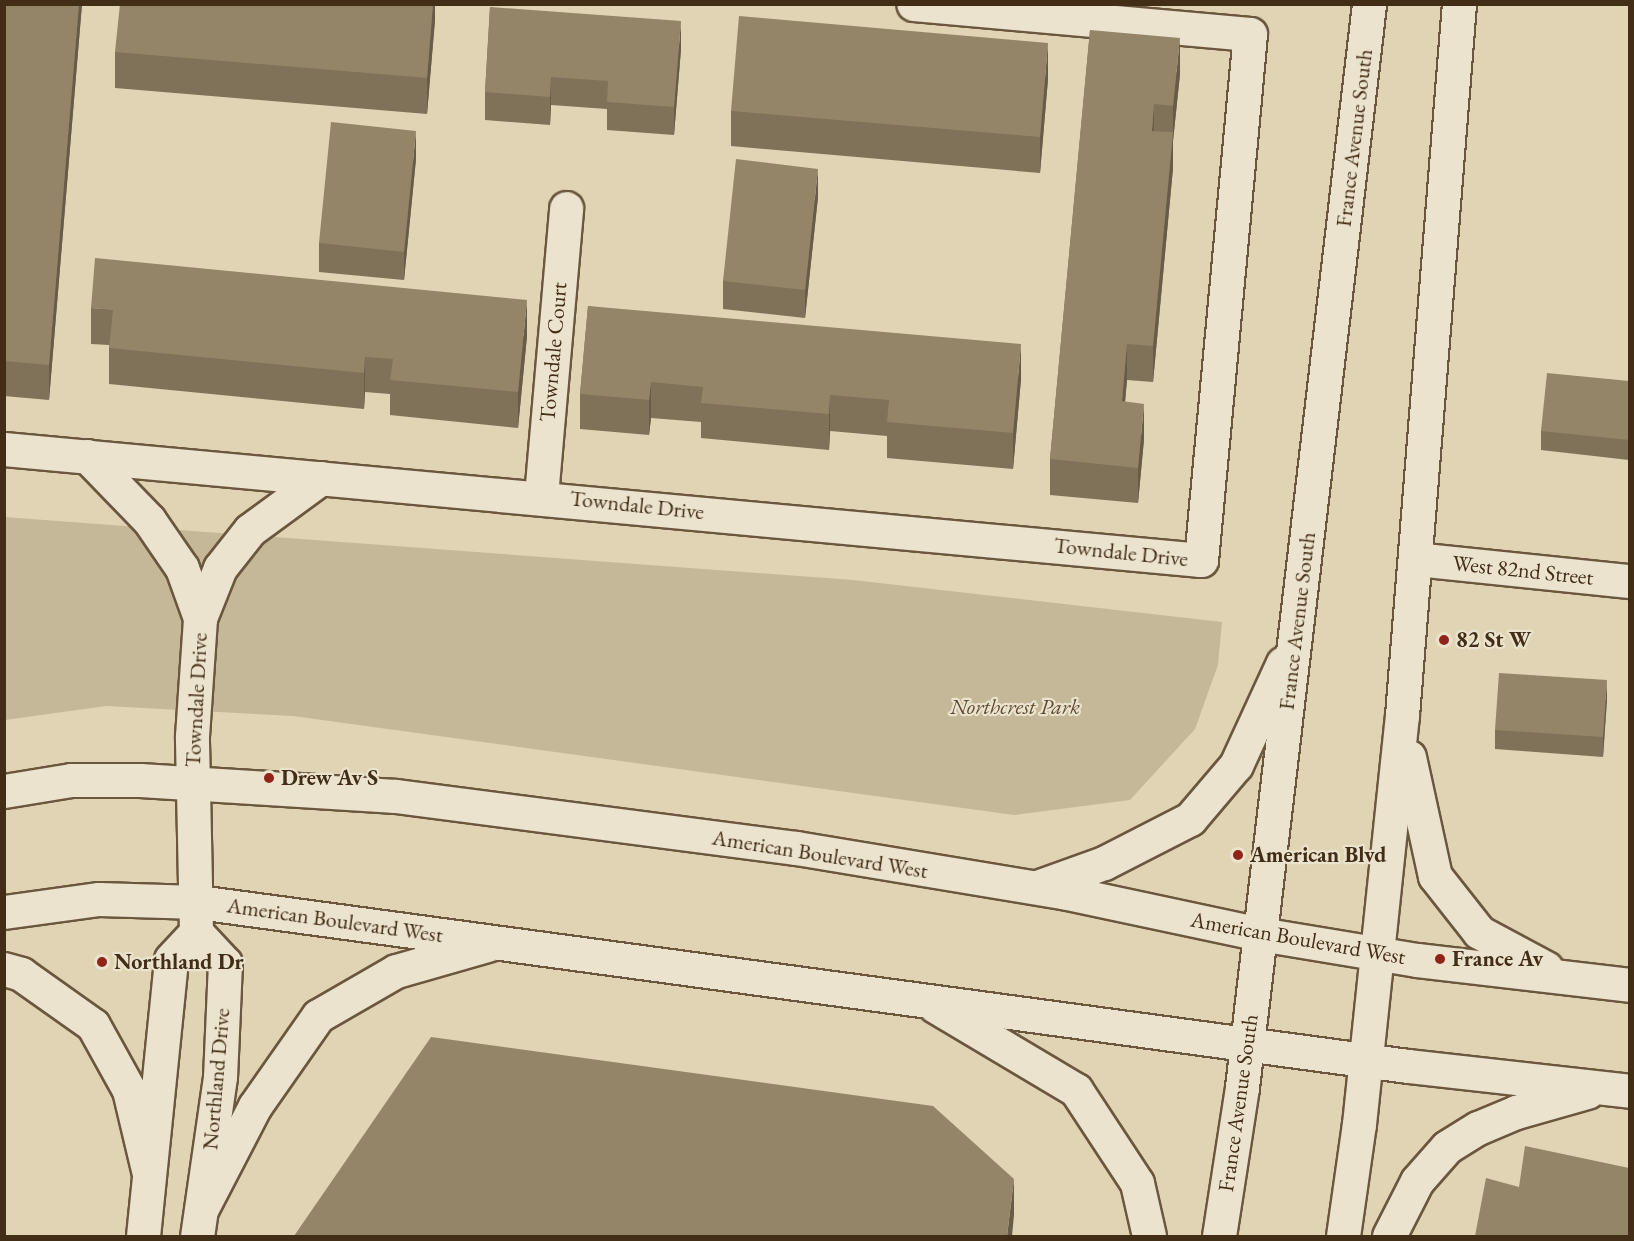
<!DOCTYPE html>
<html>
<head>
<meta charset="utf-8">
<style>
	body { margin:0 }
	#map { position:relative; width:1634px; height:1241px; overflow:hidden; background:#e0d4b4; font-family:"EB Garamond",serif }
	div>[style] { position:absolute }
	.green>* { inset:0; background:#c5b899 }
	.roads { filter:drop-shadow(2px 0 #6a573e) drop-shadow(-2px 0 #6a573e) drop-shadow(0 2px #6a573e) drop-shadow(0 -2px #6a573e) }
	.street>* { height:33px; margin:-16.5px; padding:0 16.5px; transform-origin:16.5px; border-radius:16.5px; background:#ebe3ce }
	.secondary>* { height:33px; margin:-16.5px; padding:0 16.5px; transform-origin:16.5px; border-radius:16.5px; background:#ebe3ce }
	.wall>* { inset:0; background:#7f7259 }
	.shaded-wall>* { inset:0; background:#685c49 }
	.building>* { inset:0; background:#948468 }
	.dots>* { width:16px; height:16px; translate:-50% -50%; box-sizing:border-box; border:3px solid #ebe3ce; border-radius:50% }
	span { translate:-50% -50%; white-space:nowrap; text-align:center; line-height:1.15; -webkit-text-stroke:4.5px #ebe3ce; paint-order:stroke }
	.street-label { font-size:22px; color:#422d16 }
	.poi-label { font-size:22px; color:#422d16; font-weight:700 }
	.left { translate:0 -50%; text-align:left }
	.park-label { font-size:22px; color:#5c4930; font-style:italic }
	.frame { position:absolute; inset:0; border:6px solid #422d16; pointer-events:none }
</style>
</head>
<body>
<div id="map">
	<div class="green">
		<div style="clip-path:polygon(4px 517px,853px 580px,1222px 622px,1218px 665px,1195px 729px,1130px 800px,1014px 815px,293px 716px,106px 706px,5px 720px)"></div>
	</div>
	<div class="roads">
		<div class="street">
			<div style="left:4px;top:449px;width:1202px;rotate:5.3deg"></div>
			<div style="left:1201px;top:560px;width:528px;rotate:-84.68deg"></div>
			<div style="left:1250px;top:34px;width:338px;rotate:-174.9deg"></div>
			<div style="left:87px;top:456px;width:89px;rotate:45.9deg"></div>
			<div style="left:149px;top:520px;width:58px;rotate:55.5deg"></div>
			<div style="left:182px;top:568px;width:53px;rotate:70.2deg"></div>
			<div style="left:541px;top:496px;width:289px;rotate:-85deg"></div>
			<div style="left:1416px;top:559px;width:215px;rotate:5.9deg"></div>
			<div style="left:196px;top:932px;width:42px;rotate:46.9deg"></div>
			<div style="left:225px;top:963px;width:114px;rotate:92.5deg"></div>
			<div style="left:220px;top:1077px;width:161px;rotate:98.2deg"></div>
			<div style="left:143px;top:1236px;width:278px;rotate:-84.2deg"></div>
			<div style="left:171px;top:959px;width:37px;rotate:-47deg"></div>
			<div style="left:196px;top:932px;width:196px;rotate:-91.2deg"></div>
			<div style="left:192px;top:736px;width:118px;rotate:-86.1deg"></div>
			<div style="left:200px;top:618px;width:54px;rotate:-68.2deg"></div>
			<div style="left:220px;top:568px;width:48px;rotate:-51.7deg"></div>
			<div style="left:250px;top:530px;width:88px;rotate:-36.2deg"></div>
		</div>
		<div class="secondary">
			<div style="left:1409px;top:757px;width:122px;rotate:77.7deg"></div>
			<div style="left:1435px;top:876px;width:71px;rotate:51.8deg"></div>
			<div style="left:1479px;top:932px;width:76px;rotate:28.2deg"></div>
			<div style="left:4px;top:791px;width:68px;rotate:-9.3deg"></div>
			<div style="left:71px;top:780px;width:69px"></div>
			<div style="left:140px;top:780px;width:256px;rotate:3.6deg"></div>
			<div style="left:396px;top:796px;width:403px;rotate:7.4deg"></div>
			<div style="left:796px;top:848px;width:271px;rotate:9.4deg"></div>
			<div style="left:1063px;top:892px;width:201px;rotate:12deg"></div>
			<div style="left:1260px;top:934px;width:159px;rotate:9.4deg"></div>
			<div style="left:1417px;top:960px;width:214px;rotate:6.7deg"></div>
			<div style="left:1037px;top:887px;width:71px;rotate:-19.7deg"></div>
			<div style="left:1104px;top:863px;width:97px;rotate:-27.1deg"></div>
			<div style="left:1190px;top:819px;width:71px;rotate:-49.6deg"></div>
			<div style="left:1236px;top:765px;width:112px;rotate:-65.3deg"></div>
			<div style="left:4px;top:912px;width:96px;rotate:-7.8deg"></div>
			<div style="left:99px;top:899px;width:99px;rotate:1.7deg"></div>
			<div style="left:198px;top:902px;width:1221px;rotate:7.72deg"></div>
			<div style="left:1408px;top:1066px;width:223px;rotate:6.4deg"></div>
			<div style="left:4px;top:969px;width:18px;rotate:16deg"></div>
			<div style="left:21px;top:974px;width:88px;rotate:35.3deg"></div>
			<div style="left:93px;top:1025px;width:74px;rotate:61deg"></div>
			<div style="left:129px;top:1090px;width:86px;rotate:76.6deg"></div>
			<div style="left:935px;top:1006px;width:164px;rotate:30.8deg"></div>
			<div style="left:1076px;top:1090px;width:111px;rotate:56.7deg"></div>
			<div style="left:1137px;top:1183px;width:54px;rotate:77.2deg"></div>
			<div style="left:201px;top:1210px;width:117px;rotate:-62.6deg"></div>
			<div style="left:255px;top:1106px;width:110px;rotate:-55deg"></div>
			<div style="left:318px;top:1016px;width:90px;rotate:-30deg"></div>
			<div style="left:396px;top:971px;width:95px;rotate:-15.9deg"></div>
			<div style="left:1219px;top:1236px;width:151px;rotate:-81.2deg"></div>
			<div style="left:1242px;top:1087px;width:1090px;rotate:-83.31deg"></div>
			<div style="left:1343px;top:1236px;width:113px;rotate:-81.9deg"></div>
			<div style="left:1359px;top:1124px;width:411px;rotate:-84deg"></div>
			<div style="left:1402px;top:715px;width:713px;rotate:-85.42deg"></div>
			<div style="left:1389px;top:1236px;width:62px;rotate:-63deg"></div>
			<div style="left:1417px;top:1181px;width:45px;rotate:-48.6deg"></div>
			<div style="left:1447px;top:1147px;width:36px;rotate:-32deg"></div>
			<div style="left:1478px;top:1128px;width:41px;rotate:-22.8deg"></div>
			<div style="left:1516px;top:1112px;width:74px;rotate:-15.7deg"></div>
		</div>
	</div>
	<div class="wall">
		<div style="clip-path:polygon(4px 4px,82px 4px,49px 400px,4px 396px)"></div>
		<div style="clip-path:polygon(435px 4px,435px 20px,427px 114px,115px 88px,115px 52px)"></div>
		<div style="clip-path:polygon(490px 7px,681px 49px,674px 135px,607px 130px,607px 109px,551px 105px,550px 125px,485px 120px,485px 92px)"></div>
		<div style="clip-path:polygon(1090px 30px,1180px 74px,1173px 141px,1173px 168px,1153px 382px,1127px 380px,1125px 401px,1144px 439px,1138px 503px,1050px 495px,1050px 459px)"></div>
		<div style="clip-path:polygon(1048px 79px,1040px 173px,731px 146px,731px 111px)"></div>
		<div style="clip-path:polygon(416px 159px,404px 280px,319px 272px,319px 243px)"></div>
		<div style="clip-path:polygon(818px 197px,805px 318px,723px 309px,723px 281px)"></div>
		<div style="clip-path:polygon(588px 306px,1021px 379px,1013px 469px,887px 458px,887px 436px,830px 431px,829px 450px,701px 438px,701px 422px,651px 418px,649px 435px,580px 429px,580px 394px)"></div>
		<div style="clip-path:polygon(91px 308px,527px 336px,518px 428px,390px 415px,390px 394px,365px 392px,364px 409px,109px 384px,109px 345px,91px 344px)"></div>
		<div style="clip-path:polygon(1629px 381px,1629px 460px,1541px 450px,1541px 431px)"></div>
		<div style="clip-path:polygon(1607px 699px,1603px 757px,1495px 749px,1495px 730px)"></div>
	</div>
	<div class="shaded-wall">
		<div style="clip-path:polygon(79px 4px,82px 4px,49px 400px,49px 365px)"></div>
		<div style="clip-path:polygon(433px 4px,435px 4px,435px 20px,427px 114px,427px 78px)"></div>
		<div style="clip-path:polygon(681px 21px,681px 49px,674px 135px,674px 107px)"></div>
		<div style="clip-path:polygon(1180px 38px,1180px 74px,1173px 141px,1173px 106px)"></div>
		<div style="clip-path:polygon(1048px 43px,1048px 79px,1040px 173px,1040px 137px)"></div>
		<div style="clip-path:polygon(551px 77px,551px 105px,550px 125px,550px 97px)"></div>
		<div style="clip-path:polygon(1154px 104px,1154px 140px,1152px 131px)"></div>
		<div style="clip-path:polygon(416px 131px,416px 159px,404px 280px,404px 252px)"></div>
		<div style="clip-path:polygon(1173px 132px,1173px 168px,1153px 382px,1153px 346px)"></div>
		<div style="clip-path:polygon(818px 169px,818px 197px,805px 318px,805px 290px)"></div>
		<div style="clip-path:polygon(527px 300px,527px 336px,518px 428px,518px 392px)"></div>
		<div style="clip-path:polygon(1021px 344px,1021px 379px,1013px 469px,1013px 433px)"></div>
		<div style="clip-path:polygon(1127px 344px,1127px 380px,1122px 437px,1122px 401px)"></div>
		<div style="clip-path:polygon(365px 357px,365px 392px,364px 409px,364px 373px)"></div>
		<div style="clip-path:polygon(651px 382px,651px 418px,649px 435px,649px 400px)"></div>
		<div style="clip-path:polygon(830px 395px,830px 431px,829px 450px,829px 414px)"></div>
		<div style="clip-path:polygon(1144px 404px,1144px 439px,1138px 503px,1138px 468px)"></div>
		<div style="clip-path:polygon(1607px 680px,1607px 699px,1603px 757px,1603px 737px)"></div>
		<div style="clip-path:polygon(1014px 1179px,1014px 1215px,1012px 1236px,1007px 1236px)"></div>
	</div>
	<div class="building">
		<div style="clip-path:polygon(4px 4px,79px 4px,49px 365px,4px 361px)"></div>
		<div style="clip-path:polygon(120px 4px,433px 4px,427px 78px,115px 52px)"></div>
		<div style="clip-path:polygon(490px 7px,681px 21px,674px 107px,607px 102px,608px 81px,551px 77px,550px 97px,485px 92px)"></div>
		<div style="clip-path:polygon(739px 16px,1048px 43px,1040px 137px,731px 111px)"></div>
		<div style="clip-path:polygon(1090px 30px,1180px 38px,1173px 106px,1154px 104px,1152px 131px,1173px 132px,1153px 346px,1127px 344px,1122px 401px,1144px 404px,1138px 468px,1050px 459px)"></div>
		<div style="clip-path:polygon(331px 122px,416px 131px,404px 252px,319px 243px)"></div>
		<div style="clip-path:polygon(736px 159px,818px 169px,805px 290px,723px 281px)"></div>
		<div style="clip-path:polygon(95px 258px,527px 300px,518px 392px,390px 380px,393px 359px,365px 357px,364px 373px,109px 348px,113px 310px,91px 308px)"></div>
		<div style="clip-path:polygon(588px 306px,1021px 344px,1013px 433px,887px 422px,889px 400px,830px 395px,829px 414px,701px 403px,703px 387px,651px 382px,649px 400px,580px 394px)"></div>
		<div style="clip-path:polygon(1547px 373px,1629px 381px,1629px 440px,1541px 431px)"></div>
		<div style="clip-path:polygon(1499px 673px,1607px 680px,1603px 737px,1495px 730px)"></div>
		<div style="clip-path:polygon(431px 1037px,933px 1106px,1014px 1179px,1007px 1236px,294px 1236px)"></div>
		<div style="clip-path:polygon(1525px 1146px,1629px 1168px,1629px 1236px,1475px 1236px,1486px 1178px,1519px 1187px)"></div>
	</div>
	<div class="dots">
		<div style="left:1444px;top:640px;background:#8f2418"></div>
		<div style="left:269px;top:778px;background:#8f2418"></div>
		<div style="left:1238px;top:855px;background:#8f2418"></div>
		<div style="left:1440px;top:959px;background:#8f2418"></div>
		<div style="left:102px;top:962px;background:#8f2418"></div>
	</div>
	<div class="street-label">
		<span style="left:1354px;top:138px;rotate:-83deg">France Avenue South</span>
		<span style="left:553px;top:352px;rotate:-85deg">Towndale Court</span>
		<span style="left:637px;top:505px;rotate:6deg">Towndale Drive</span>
		<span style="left:1121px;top:552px;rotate:6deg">Towndale Drive</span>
		<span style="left:1523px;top:570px;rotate:6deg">West 82nd Street</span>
		<span style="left:1297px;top:621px;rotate:-83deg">France Avenue South</span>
		<span style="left:196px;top:700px;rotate:-87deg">Towndale Drive</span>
		<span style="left:820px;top:854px;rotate:9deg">American Boulevard West</span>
		<span style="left:335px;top:920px;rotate:8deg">American Boulevard West</span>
		<span style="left:1298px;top:938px;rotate:10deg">American Boulevard West</span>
		<span style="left:216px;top:1079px;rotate:-85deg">Northland Drive</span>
		<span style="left:1238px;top:1103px;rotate:-82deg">France Avenue South</span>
	</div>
	<div class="poi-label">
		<span class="left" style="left:1456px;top:640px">82 St W</span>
		<span class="left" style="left:281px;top:778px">Drew Av S</span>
		<span class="left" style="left:1250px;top:855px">American Blvd</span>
		<span class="left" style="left:1452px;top:959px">France Av</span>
		<span class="left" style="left:114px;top:962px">Northland Dr</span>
	</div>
	<div class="park-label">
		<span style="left:1015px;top:707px">Northcrest Park</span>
	</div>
	<div class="frame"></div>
</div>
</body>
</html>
